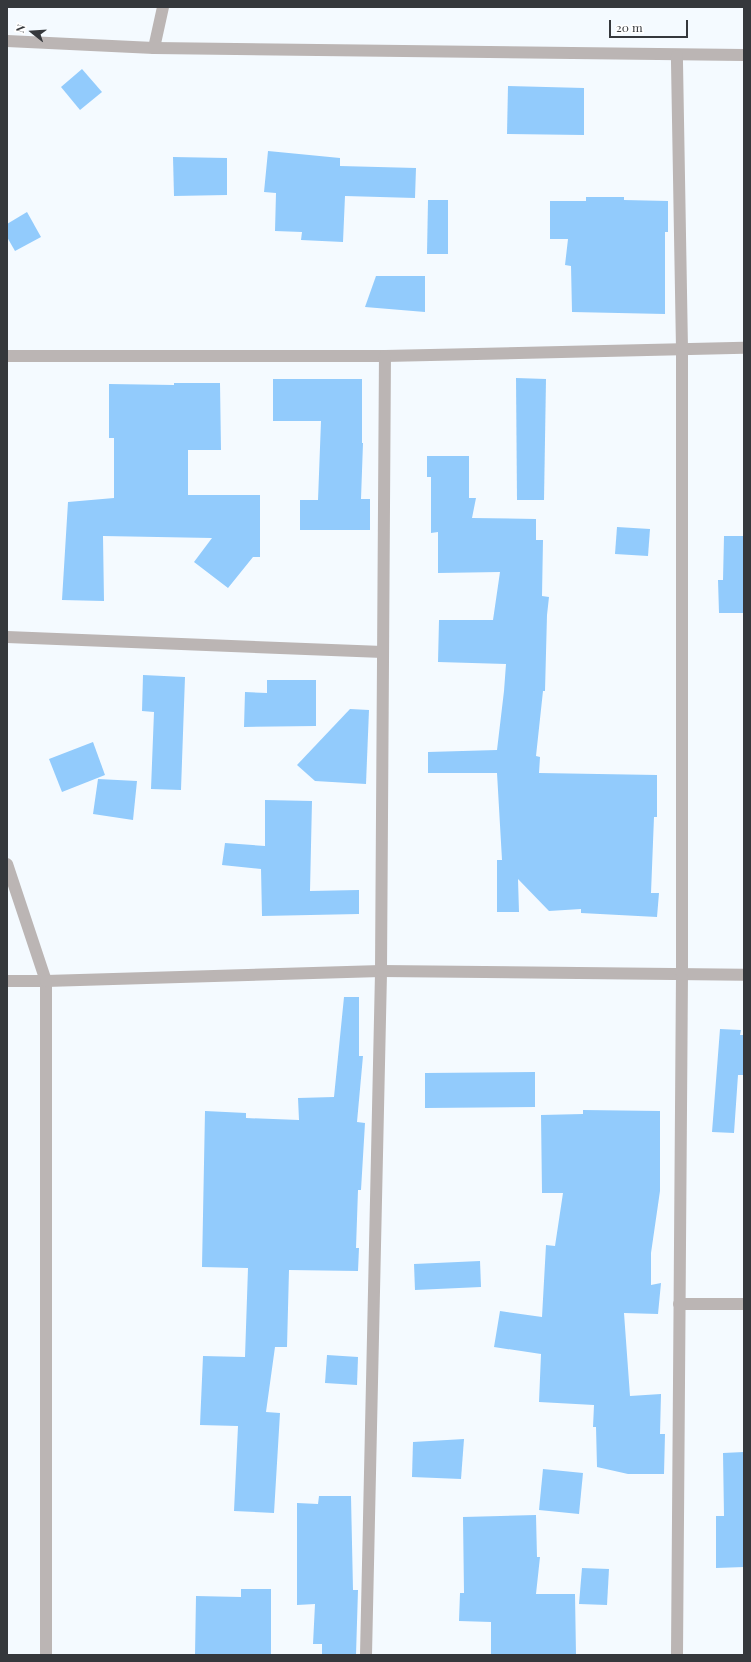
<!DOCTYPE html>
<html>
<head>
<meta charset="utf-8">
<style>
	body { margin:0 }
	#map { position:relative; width:751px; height:1662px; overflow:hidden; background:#f4faff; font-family:"Playfair Display",serif }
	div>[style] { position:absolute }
	.building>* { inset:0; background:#92cbfc }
	.minor>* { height:12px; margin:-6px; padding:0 6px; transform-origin:6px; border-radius:6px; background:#bbb5b4 }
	span { translate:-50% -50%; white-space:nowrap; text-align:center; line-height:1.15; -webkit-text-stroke:3px #fff; paint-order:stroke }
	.frame { position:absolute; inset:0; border:8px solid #35383c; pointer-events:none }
	.north { position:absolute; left:12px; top:12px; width:40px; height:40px; -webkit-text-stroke:3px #fff; paint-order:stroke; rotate:287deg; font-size:11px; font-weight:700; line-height:16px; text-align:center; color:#35383c }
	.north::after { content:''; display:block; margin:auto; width:14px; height:18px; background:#35383c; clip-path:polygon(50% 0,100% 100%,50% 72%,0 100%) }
	.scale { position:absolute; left:609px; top:20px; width:79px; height:18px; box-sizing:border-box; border:2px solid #35383c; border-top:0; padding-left:5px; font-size:12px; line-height:14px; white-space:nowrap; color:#35383c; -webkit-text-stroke:3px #fff; paint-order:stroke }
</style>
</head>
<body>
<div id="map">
	<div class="building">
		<div style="clip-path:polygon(82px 69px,102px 92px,80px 110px,61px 87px)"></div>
		<div style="clip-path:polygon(508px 86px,584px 88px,584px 135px,507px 134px)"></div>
		<div style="clip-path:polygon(268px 151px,340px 158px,340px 166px,416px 168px,415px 198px,345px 196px,343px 242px,301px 240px,302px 232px,275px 231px,276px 193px,264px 192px)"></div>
		<div style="clip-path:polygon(173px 157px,227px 158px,227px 195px,174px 196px)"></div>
		<div style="clip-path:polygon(586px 197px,624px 197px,624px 200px,668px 201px,668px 232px,665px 232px,665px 314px,572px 312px,571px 266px,565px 265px,568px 239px,550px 239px,550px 201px,586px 201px)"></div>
		<div style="clip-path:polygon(428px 200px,448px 200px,448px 254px,427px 254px)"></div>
		<div style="clip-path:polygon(27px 212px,41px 237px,15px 251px,7px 237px,7px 224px)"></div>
		<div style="clip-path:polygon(376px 276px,425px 276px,425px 312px,365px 307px)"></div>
		<div style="clip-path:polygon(516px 378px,546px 379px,544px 500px,517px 500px)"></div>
		<div style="clip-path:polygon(273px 379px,362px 379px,362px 443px,363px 443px,361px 499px,370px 499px,370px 530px,300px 530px,300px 500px,318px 500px,321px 421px,273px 421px)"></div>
		<div style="clip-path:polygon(174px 383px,220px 383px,221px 450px,188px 450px,188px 495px,260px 495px,260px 557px,253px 557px,228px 588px,194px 562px,212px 538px,103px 536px,104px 601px,62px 600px,68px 502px,114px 498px,114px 438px,109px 438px,109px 384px,174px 385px)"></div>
		<div style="clip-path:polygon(427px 456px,469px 456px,469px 498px,476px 498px,472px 518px,536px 519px,536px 540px,543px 540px,542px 596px,549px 597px,547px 615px,545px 691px,543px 691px,536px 756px,540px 757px,539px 773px,657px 775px,657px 817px,654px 817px,651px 893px,659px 893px,657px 917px,581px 913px,581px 909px,549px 911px,518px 879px,519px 912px,497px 912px,497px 860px,502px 860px,497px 773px,428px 773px,428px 752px,497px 750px,504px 691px,506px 664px,438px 662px,439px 620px,493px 620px,500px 572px,438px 573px,438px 532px,431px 533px,431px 477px,427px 477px)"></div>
		<div style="clip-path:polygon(617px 527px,650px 529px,648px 556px,615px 554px)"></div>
		<div style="clip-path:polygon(724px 536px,744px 536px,744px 613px,719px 613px,718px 580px,723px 580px)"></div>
		<div style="clip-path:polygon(143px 675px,185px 677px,181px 790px,151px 789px,154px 712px,142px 711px)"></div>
		<div style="clip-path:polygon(267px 680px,316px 680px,316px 726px,244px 727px,245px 692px,267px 693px)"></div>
		<div style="clip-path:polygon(350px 709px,369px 710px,366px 784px,315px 781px,297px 765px)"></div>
		<div style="clip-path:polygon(93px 742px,105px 775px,62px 792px,49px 759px)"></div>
		<div style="clip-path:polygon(98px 779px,137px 781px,133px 820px,93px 814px)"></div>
		<div style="clip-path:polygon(265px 800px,312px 801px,310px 891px,359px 890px,359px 914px,262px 916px,261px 869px,222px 865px,225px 843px,265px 846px)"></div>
		<div style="clip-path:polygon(344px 997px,359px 997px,359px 1056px,363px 1056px,357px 1122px,365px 1123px,361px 1190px,358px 1190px,356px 1248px,359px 1248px,358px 1271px,289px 1270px,287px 1347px,275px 1347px,266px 1412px,280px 1413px,274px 1513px,234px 1511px,238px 1426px,200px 1425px,203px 1356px,245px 1357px,248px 1268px,202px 1267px,205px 1111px,246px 1113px,246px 1118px,299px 1120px,298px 1098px,334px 1097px)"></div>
		<div style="clip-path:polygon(720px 1029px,741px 1030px,740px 1035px,744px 1035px,744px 1075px,738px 1075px,734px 1133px,712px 1132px)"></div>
		<div style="clip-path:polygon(535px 1072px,535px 1107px,425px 1108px,425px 1073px)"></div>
		<div style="clip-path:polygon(583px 1110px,660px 1111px,660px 1191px,651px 1253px,651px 1285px,661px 1283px,658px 1314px,624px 1313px,630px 1396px,661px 1394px,660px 1434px,665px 1434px,664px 1474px,628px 1474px,597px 1467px,596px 1427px,593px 1427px,594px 1405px,539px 1402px,541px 1354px,494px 1347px,500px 1311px,542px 1317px,546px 1245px,555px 1246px,563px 1193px,542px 1193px,541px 1115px,583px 1114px)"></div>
		<div style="clip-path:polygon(480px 1261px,481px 1287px,415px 1290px,414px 1264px)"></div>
		<div style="clip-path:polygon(327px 1355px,358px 1357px,357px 1385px,325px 1383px)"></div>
		<div style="clip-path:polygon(464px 1439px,461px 1479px,412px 1477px,413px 1442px)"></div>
		<div style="clip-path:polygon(744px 1452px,744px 1567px,716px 1568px,716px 1516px,724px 1516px,723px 1453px)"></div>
		<div style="clip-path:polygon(543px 1469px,583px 1473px,579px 1514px,539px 1510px)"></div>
		<div style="clip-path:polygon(319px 1496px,351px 1496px,353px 1590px,358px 1590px,356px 1655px,322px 1655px,322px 1644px,313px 1644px,315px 1604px,297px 1605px,297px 1503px,318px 1504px)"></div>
		<div style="clip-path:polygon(536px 1515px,537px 1557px,540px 1557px,536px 1594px,575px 1594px,576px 1655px,491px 1655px,491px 1622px,459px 1621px,460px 1593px,464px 1593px,463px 1517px)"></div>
		<div style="clip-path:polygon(582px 1568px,609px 1569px,607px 1605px,579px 1604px)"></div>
		<div style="clip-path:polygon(241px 1589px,271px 1589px,271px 1655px,195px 1655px,196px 1596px,241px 1597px)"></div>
	</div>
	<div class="minor">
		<div style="left:7px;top:41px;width:147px;rotate:2.7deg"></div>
		<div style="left:154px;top:48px;width:590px;rotate:0.68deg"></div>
		<div style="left:154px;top:48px;width:42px;rotate:-77.6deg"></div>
		<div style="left:7px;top:356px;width:378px"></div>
		<div style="left:385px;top:356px;width:359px;rotate:-1.3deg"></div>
		<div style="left:7px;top:637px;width:376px;rotate:2.3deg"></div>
		<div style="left:7px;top:864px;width:123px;rotate:71.6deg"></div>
		<div style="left:46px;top:981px;width:674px;rotate:90deg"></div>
		<div style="left:7px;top:981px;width:39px"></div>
		<div style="left:46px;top:981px;width:335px;rotate:-1.7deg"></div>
		<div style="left:381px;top:971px;width:363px;rotate:0.6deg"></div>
		<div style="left:679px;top:1304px;width:65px"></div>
		<div style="left:366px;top:1655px;width:684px;rotate:-88.74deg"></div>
		<div style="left:381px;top:971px;width:615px;rotate:-89.63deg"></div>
		<div style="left:677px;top:1655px;width:681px;rotate:-89.58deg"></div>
		<div style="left:682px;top:974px;width:625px;rotate:-90deg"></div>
		<div style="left:682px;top:349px;width:293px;rotate:-91deg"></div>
	</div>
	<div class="frame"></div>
	<div class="north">N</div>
	<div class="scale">20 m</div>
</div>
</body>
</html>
